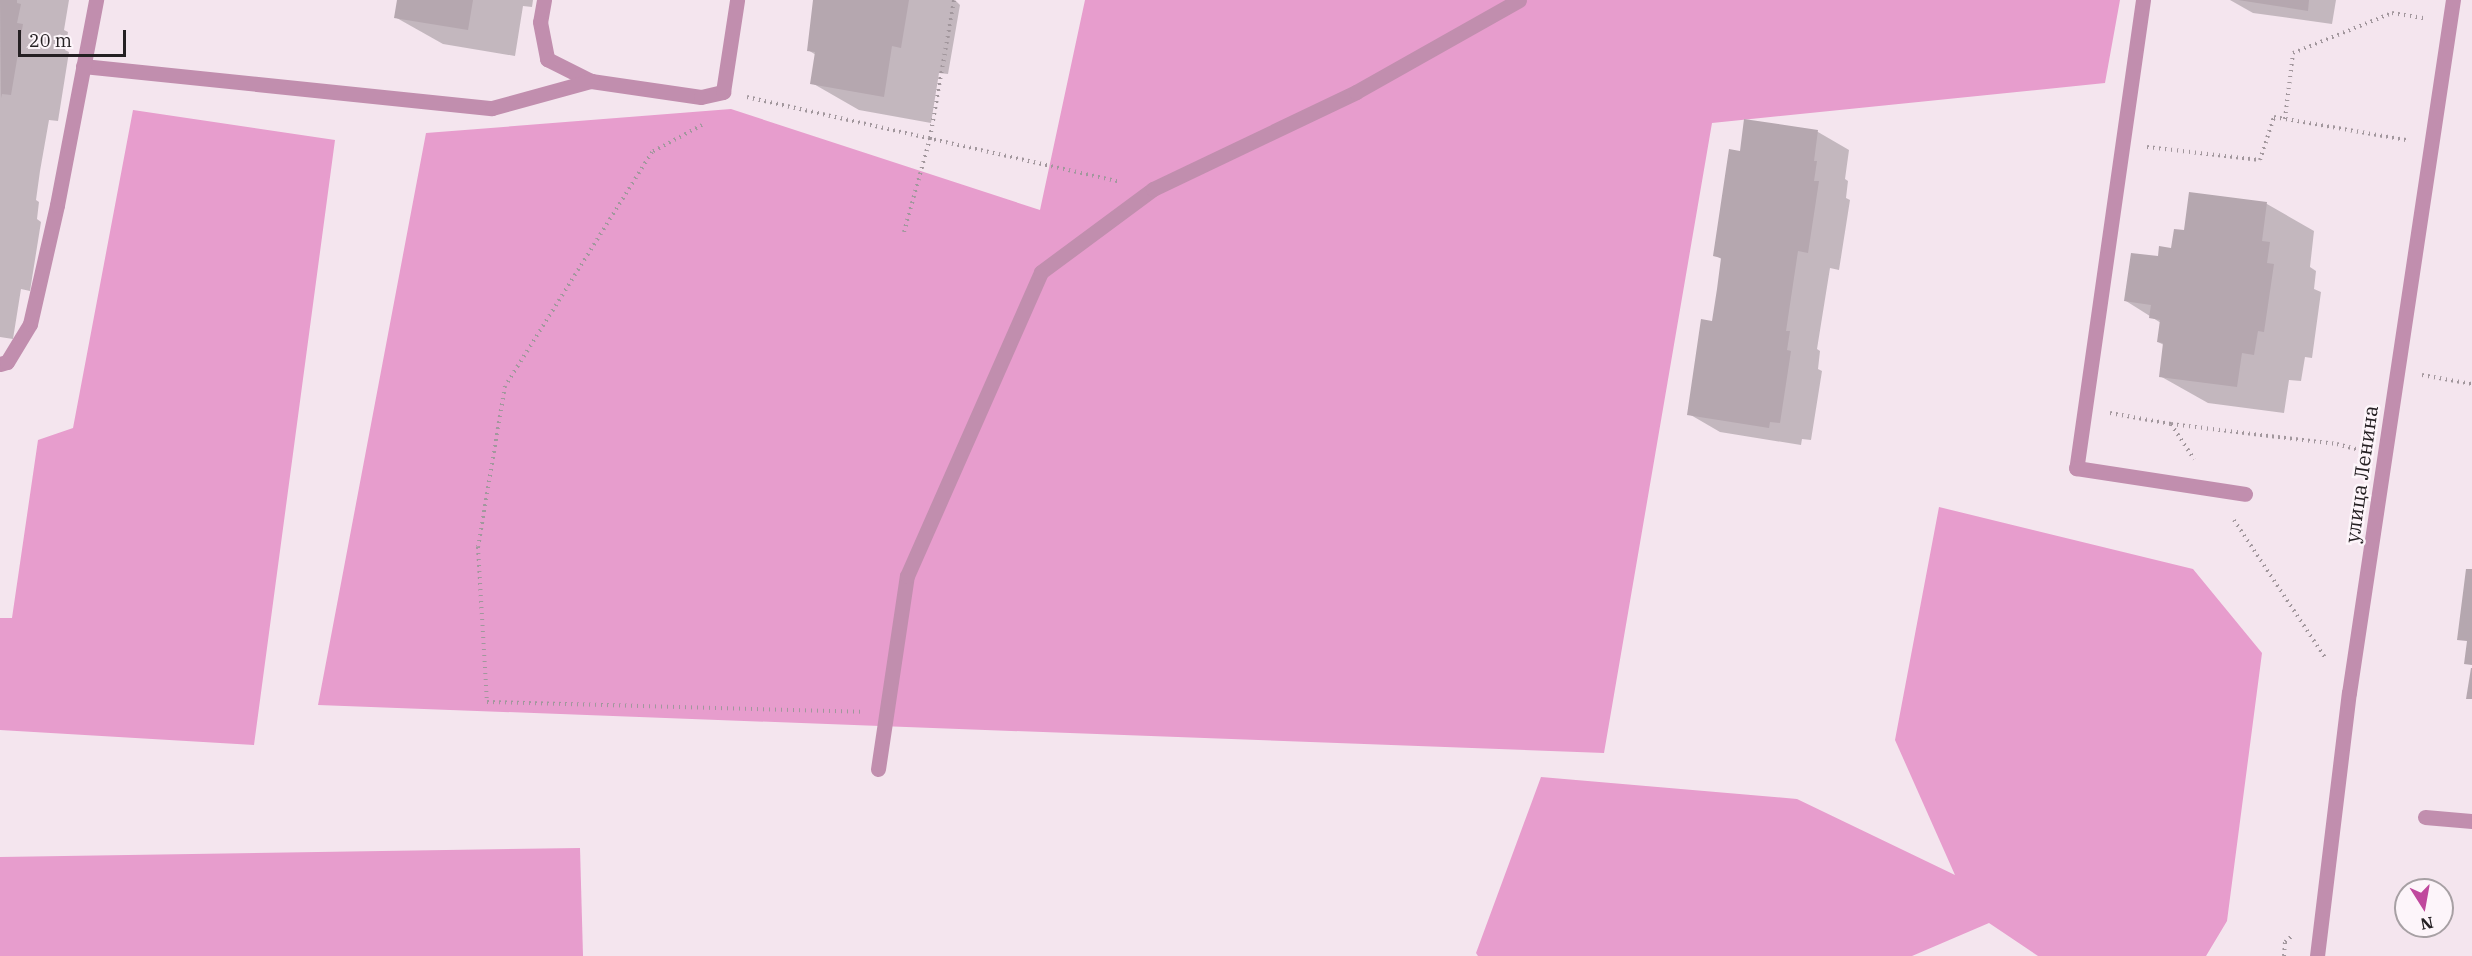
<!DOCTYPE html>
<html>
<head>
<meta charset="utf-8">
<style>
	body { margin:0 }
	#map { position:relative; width:2472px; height:956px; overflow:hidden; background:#f4e5ee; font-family:"IBM Plex Serif",serif }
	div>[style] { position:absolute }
	.forest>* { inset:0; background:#e79dcd }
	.shadow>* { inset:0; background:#0003 }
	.building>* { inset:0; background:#b5a7af }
	.path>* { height:4px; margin-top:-2px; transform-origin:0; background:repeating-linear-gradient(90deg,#a2979d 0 1.5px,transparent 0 6px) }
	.service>* { height:15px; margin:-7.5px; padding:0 7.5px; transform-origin:7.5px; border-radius:7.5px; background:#c18eae }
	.pedestrian>* { height:15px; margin:-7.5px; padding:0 7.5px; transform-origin:7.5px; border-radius:7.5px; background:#c18eae }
	span { translate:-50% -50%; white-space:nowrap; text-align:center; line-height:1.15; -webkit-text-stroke:5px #fdf5fa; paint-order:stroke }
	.street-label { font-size:20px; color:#252023 }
	.north { position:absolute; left:2394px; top:878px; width:60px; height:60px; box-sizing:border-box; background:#fdf5fa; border:2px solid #a7a0a4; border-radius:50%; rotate:169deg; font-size:16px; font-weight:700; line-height:24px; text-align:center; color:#252023 }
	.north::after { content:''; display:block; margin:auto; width:21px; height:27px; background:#c0489d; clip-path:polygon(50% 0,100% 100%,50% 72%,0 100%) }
	.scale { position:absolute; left:18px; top:30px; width:108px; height:27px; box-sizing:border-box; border:3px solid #252023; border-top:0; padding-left:8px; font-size:18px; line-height:21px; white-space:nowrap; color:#252023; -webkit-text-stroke:4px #fdf5fa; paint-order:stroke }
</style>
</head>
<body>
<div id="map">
	<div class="forest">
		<div style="clip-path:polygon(1085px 0,2120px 0,2105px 83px,1712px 123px,1604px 753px,318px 705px,426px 133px,731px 109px,1040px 210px)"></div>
		<div style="clip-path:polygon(133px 110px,335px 140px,254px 745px,0 730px,0 618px,12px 618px,38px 440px,73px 428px)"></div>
		<div style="clip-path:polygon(1939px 507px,2193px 569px,2262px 653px,2227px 921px,2206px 956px,2038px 956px,1989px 923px,1912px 956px,1478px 956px,1476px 953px,1541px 777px,1797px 799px,1955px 875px,1895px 740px)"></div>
		<div style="clip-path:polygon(580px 848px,583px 956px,0 956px,0 857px)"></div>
	</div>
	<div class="shadow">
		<div style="clip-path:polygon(0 0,69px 0,64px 30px,68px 32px,65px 50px,69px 52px,58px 121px,49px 120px,40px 171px,36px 200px,39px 202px,37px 219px,41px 222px,30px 291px,21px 289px,13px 339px,0 337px)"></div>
		<div style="clip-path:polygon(398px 0,533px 0,532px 7px,523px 6px,515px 56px,443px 44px,395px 17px)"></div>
		<div style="clip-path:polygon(816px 0,955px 0,960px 5px,948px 74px,939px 73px,931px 123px,859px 110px,812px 83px,816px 55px,808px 50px)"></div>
		<div style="clip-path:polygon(2230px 0,2336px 0,2332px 24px,2253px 13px)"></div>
		<div style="clip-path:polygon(1746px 121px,1818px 132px,1849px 150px,1845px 179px,1848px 181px,1846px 198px,1850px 200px,1839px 270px,1830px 268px,1817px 349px,1820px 351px,1818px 369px,1822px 371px,1811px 440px,1802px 439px,1801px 445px,1720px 432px,1689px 414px,1713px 323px,1723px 260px,1715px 255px,1741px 153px)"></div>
		<div style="clip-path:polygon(2190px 194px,2267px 204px,2314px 231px,2310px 267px,2316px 271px,2314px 289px,2321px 292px,2312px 358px,2305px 357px,2301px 381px,2289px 380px,2284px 413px,2208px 403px,2160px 376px,2164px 345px,2158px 342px,2161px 323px,2126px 301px,2159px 258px,2173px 250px,2185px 231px)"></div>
	</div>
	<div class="building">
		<div style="clip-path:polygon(0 0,17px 0,17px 3px,21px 4px,17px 23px,23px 24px,11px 95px,2px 94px,1px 98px)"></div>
		<div style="clip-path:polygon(397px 0,473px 0,468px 30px,394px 18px)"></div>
		<div style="clip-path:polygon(813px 0,909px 0,901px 48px,892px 46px,884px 97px,810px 84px,815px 52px,807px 51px)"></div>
		<div style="clip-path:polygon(2238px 0,2309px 0,2308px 11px)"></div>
		<div style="clip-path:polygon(1744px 119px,1818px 130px,1814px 161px,1817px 161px,1814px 181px,1819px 181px,1808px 253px,1798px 251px,1786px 331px,1790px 331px,1787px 350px,1791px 351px,1780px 423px,1770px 422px,1769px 428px,1687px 415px,1701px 319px,1712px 321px,1717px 289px,1721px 258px,1713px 256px,1729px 149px,1740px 151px)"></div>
		<div style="clip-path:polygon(2189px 192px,2267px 202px,2262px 241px,2270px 242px,2267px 263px,2274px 264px,2264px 332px,2258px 331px,2254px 355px,2242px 353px,2237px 387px,2159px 377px,2163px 343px,2157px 342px,2160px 320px,2149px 318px,2151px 305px,2124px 301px,2131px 253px,2158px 256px,2159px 246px,2171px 248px,2174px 229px,2184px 230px)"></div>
		<div style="clip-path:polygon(2466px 569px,2472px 569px,2472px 665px,2464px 664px,2467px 641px,2457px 640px)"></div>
		<div style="clip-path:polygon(2471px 668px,2472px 668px,2472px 699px,2466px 699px)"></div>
	</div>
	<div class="path">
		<div style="left:747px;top:97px;width:383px;rotate:12.8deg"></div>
		<div style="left:2285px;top:119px;width:66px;rotate:-83.1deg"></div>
		<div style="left:2293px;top:53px;width:107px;rotate:-22deg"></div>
		<div style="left:2392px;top:13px;width:33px;rotate:9deg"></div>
		<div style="left:702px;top:125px;width:57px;rotate:151.6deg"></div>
		<div style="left:652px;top:152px;width:276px;rotate:122.1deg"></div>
		<div style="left:505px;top:386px;width:163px;rotate:99.5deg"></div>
		<div style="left:478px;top:547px;width:155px;rotate:86.7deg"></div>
		<div style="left:487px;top:702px;width:375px;rotate:1.5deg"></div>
		<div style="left:2147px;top:147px;width:114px;rotate:6.6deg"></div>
		<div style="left:2260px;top:160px;width:45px;rotate:-72deg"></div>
		<div style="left:2274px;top:117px;width:134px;rotate:9.9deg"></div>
		<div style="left:904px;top:232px;width:98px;rotate:-74.5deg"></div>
		<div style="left:930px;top:138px;width:140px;rotate:-80.1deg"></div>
		<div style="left:2422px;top:375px;width:51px;rotate:10.2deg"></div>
		<div style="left:2110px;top:413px;width:62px;rotate:10.2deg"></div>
		<div style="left:2171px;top:424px;width:167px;rotate:6.9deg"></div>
		<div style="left:2337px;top:444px;width:24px;rotate:15deg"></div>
		<div style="left:2171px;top:424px;width:42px;rotate:56.7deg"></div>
		<div style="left:2234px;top:520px;width:167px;rotate:56.5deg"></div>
		<div style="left:2284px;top:956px;width:14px;rotate:-86deg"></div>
		<div style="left:2285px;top:942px;width:11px;rotate:-41deg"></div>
	</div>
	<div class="service">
		<div style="left:544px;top:0;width:22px;rotate:100deg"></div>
		<div style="left:540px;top:22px;width:38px;rotate:79deg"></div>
		<div style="left:547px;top:59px;width:49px;rotate:26.6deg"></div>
		<div style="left:591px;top:81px;width:111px;rotate:8.3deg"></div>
		<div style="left:701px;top:97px;width:23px;rotate:-13deg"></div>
		<div style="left:723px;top:92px;width:93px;rotate:-81.3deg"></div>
		<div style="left:2143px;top:0;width:473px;rotate:98.1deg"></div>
		<div style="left:2076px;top:468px;width:171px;rotate:8.7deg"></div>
		<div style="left:83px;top:66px;width:411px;rotate:5.9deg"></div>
		<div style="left:492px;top:108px;width:103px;rotate:-15.3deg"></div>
		<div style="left:0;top:364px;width:7px;rotate:-16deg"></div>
		<div style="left:7px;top:362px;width:44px;rotate:-58.8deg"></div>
		<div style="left:30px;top:324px;width:122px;rotate:-77.2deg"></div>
		<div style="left:57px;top:205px;width:209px;rotate:-79.2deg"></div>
		<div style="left:878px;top:769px;width:195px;rotate:-81.5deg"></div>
		<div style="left:907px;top:576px;width:332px;rotate:-66.2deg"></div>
		<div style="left:1041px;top:272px;width:139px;rotate:-36.5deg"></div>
		<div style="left:1153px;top:189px;width:225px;rotate:-25.5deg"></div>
		<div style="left:1356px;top:92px;width:187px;rotate:-29.4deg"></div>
		<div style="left:2425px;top:817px;width:47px;rotate:4.9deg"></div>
	</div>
	<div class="pedestrian">
		<div style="left:2317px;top:956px;width:265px;rotate:-83.1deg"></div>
		<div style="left:2349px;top:693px;width:701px;rotate:-81.47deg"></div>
	</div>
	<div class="street-label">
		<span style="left:2361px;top:474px;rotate:-82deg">улица Ленина</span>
	</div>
	<div class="north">N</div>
	<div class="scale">20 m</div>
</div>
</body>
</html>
